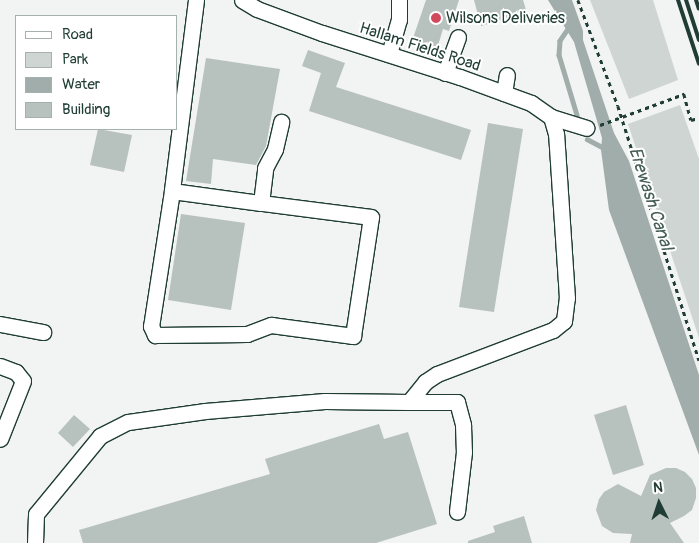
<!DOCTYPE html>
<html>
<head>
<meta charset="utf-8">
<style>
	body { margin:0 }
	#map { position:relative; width:699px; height:543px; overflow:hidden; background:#f2f3f3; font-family:Pangolin,sans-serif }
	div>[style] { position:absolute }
	.green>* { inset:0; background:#ced5d3 }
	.water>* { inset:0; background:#a1adaa }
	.stream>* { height:4.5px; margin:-2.25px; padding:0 2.25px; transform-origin:2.25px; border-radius:2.25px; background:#a1adaa }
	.building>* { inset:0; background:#b7c1bd }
	.path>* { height:2.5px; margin-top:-1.25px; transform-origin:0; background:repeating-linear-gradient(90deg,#1f3d34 0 4px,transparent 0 8px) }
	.roads { filter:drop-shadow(1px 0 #1f3d34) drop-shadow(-1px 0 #1f3d34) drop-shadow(0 1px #1f3d34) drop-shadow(0 -1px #1f3d34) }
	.minor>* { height:15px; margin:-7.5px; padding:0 7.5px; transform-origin:7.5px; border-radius:7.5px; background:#fff }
	.rail>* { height:4px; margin:-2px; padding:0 2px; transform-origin:2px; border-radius:2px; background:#1f3d34 }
	.dots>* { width:14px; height:14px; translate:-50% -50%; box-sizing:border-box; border:2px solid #fff; border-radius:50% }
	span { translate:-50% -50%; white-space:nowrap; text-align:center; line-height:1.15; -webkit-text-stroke:4px #fff; paint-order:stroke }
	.poi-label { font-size:16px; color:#1f3d34 }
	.left { translate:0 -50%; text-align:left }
	.street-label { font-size:16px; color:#1f3d34 }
	.water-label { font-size:18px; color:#465f57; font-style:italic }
	.legend { position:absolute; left:15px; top:15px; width:162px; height:115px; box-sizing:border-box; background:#fff; border:1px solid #a5b1ae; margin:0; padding:6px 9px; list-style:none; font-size:15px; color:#1f3d34 }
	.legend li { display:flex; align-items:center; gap:10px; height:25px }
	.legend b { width:25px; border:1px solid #a5b1ae }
	.north { position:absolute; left:634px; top:478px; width:50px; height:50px; -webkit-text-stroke:4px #fff; paint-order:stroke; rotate:356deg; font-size:14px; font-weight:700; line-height:20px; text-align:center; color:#1f3d34 }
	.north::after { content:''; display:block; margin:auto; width:18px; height:22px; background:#1f3d34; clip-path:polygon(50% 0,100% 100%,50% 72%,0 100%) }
</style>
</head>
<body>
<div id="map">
	<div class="green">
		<div style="clip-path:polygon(590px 0,653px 0,678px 80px,629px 99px)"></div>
		<div style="clip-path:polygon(680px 105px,699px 159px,699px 338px,628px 124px)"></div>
	</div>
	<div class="water">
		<div style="clip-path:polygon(548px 0,572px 0,583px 31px,583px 40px,614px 133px,629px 161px,699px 375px,699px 455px,609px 210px,601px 150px,602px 138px,574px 42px)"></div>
	</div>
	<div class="stream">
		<div style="left:570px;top:26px;width:18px;rotate:124deg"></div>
		<div style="left:560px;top:41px;width:14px;rotate:94deg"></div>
		<div style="left:559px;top:55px;width:63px;rotate:73.3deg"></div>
		<div style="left:587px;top:139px;width:21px;rotate:28deg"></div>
	</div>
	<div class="building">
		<div style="clip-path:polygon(426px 0,459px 0,449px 31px,443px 29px,436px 52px,411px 44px)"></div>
		<div style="clip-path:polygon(474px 0,523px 0,527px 13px,481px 26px)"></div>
		<div style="clip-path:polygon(308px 50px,345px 63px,336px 87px,471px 130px,461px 160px,309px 111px,321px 73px,302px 66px)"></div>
		<div style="clip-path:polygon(206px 58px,280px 69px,266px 146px,256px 165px,213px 159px,211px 184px,186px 181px)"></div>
		<div style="clip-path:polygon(488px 123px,523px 129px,494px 312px,459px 307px)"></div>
		<div style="clip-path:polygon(98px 129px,132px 135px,124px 172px,90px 165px)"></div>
		<div style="clip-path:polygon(181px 214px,245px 223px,231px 310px,168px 300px)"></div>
		<div style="clip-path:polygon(626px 405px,644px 465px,613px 475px,594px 415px)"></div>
		<div style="clip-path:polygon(74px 415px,90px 429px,73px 447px,58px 433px)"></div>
		<div style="clip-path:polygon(379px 424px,384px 439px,408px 432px,437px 524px,376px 543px,83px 543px,79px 530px,270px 474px,265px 459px)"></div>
		<div style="clip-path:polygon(666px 468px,676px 468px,685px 472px,692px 479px,696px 488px,696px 498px,692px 510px,684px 516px,670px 523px,684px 543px,630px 543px,632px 534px,613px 533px,602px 526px,596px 510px,599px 499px,604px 492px,618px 484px,641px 496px,650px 475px)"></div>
		<div style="clip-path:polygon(524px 516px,532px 543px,468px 543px,468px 541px,495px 532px,493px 526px)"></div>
	</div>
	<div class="path">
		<div style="left:578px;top:0;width:113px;rotate:69.3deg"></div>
		<div style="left:618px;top:106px;width:267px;rotate:72.3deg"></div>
		<div style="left:600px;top:125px;width:90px;rotate:-20.3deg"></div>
		<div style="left:684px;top:94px;width:27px;rotate:75deg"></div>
		<div style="left:691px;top:120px;width:8px;rotate:-14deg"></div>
	</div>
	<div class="roads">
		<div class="minor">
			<div style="left:196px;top:0;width:193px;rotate:97.2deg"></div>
			<div style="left:172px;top:191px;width:137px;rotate:98.8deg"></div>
			<div style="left:151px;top:326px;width:10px;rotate:66deg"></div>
			<div style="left:155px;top:335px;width:92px;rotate:-0.6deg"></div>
			<div style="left:247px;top:334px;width:26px;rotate:-21deg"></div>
			<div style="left:271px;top:325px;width:83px;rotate:7.6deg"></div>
			<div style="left:353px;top:336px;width:120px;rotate:-81.4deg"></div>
			<div style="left:371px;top:217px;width:111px;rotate:-172.7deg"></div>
			<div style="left:261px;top:203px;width:35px;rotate:-83deg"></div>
			<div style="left:265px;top:168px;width:21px;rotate:-62deg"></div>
			<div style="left:275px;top:149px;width:28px;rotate:-77deg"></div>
			<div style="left:242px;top:0;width:17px;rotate:31deg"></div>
			<div style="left:257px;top:9px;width:69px;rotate:20.3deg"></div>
			<div style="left:322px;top:33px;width:145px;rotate:17.7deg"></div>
			<div style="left:460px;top:77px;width:76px;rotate:20.1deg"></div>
			<div style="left:531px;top:103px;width:24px;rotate:35deg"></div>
			<div style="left:551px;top:117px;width:37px;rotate:17deg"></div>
			<div style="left:389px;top:54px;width:35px;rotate:-74deg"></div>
			<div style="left:399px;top:20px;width:20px;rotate:-90deg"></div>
			<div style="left:445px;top:73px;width:38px;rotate:-70deg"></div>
			<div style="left:504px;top:93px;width:18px;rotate:-81deg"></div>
			<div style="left:172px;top:191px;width:90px;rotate:7.7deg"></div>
			<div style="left:0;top:324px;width:44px;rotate:10.5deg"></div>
			<div style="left:0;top:366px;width:17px;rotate:21deg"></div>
			<div style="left:16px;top:372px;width:11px;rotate:52deg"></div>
			<div style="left:23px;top:381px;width:62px;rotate:111.6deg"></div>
			<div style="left:409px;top:402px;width:48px"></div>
			<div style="left:457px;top:402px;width:24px;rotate:75deg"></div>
			<div style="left:463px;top:425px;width:27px;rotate:88deg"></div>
			<div style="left:464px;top:452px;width:60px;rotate:96.7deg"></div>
			<div style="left:35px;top:543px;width:29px;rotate:-88deg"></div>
			<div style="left:36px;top:514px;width:101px;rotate:-50.6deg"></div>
			<div style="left:100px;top:436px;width:31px;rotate:-27deg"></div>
			<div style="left:128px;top:422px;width:78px;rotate:-8.1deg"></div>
			<div style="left:205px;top:411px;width:120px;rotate:-4.8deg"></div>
			<div style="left:325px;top:401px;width:84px;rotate:0.7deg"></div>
			<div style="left:409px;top:402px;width:26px;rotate:-51deg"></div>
			<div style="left:425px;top:382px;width:14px;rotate:-34deg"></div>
			<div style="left:437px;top:374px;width:124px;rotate:-20.8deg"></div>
			<div style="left:553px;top:330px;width:14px;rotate:-39deg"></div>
			<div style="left:564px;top:321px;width:23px;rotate:-83deg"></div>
			<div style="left:567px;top:298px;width:164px;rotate:-93.8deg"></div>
			<div style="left:556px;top:134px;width:18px;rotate:-106deg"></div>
		</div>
	</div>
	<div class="rail">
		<div style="left:678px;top:0;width:67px;rotate:71.8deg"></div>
		<div style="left:686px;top:0;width:42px;rotate:72deg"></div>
		<div style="left:696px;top:0;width:9px;rotate:72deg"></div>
	</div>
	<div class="dots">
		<div style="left:436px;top:18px;background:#d1495b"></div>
	</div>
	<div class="poi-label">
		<span class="left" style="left:446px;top:18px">Wilsons Deliveries</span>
	</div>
	<div class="street-label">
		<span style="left:420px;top:47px;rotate:18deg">Hallam Fields Road</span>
	</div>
	<div class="water-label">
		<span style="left:650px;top:199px;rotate:72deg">Erewash Canal</span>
	</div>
	<ul class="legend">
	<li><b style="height:6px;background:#fff"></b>Road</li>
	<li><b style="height:14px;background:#ced5d3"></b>Park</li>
	<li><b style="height:14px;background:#a1adaa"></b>Water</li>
	<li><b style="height:14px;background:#b7c1bd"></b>Building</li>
	</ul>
	<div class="north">N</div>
</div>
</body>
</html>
